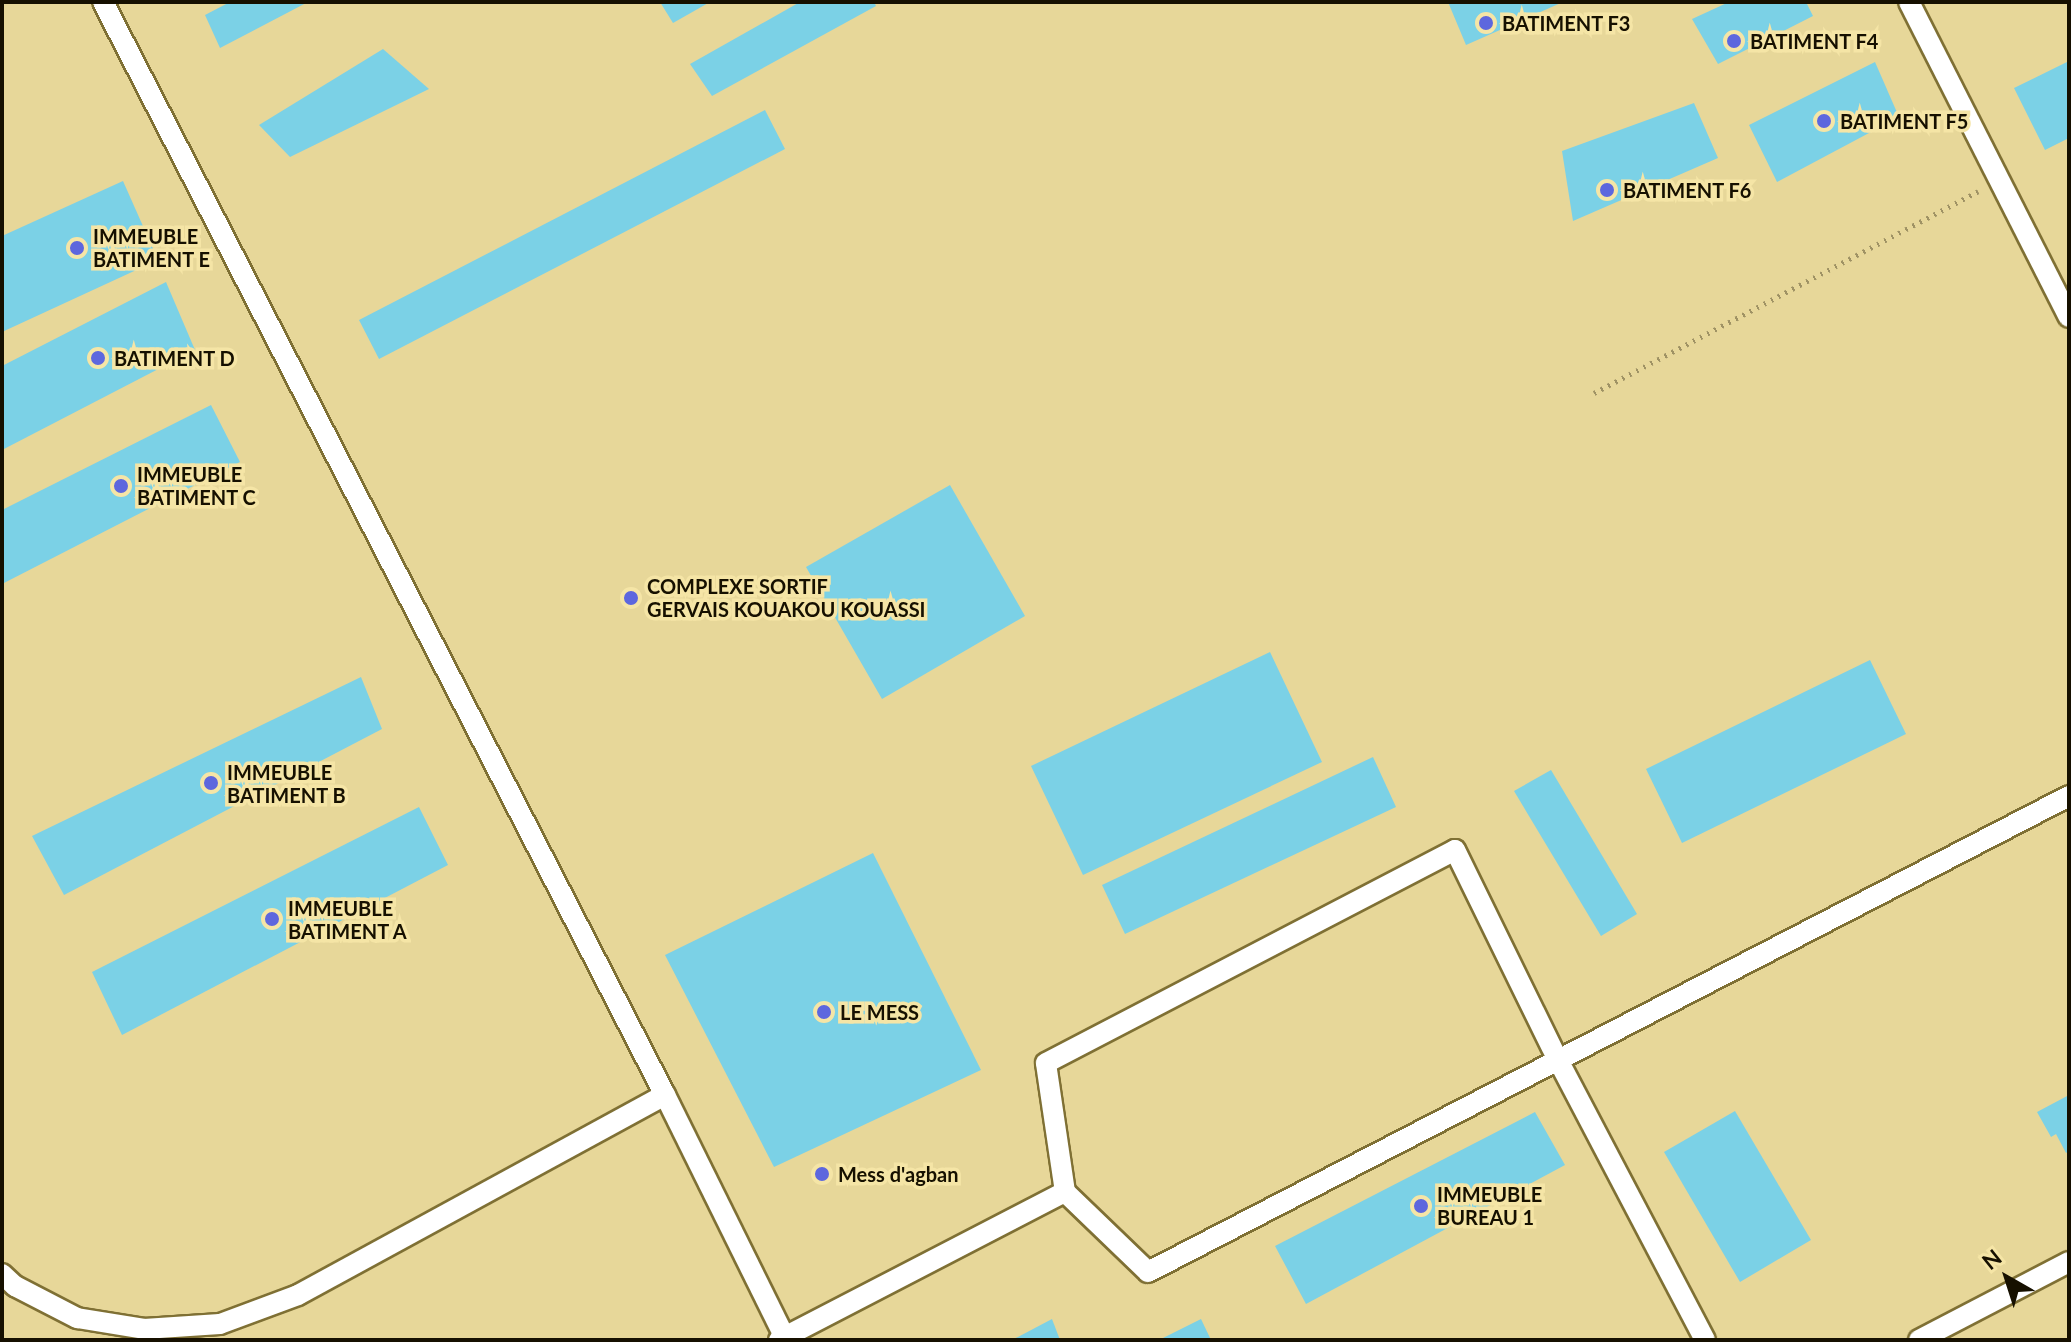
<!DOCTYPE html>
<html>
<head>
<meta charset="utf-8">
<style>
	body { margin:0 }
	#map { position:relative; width:2071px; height:1342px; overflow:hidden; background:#e7d799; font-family:Lato,sans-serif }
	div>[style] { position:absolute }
	.building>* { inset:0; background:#7bd1e6 }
	.path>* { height:5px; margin-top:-2.5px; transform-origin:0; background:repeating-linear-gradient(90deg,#9f9264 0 2px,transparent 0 8px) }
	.roads { filter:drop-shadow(2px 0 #7f7034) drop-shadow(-2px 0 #7f7034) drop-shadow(0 2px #7f7034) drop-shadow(0 -2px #7f7034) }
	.service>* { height:20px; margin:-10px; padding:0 10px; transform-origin:10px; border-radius:10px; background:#fff }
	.dots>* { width:22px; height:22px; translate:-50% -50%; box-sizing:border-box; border:4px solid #f5e5a6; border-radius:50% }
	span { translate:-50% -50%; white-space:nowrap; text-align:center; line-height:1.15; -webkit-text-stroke:7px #f5e5a6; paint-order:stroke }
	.poi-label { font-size:20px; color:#161000; font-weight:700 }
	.left { translate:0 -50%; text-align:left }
	.frame { position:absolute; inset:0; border:4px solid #161000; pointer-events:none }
	.north { position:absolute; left:1967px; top:1238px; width:80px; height:80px; -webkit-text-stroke:6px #f5e5a6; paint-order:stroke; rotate:321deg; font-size:22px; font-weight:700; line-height:32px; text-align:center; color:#161000 }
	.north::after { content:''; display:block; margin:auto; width:28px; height:36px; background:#161000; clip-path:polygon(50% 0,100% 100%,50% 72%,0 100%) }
</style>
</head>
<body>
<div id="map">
	<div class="building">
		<div style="clip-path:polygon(230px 2px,308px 2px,220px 48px,205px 15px)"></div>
		<div style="clip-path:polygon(660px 2px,710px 2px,673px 23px)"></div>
		<div style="clip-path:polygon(800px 2px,874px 2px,876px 6px,712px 96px,690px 64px)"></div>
		<div style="clip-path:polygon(1448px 2px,1563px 2px,1466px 45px)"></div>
		<div style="clip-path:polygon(1729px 2px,1806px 2px,1813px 16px,1718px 64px,1692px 19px)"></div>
		<div style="clip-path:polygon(383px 49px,429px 89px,290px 157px,259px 125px)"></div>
		<div style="clip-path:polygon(2069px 61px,2069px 138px,2045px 150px,2014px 88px)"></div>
		<div style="clip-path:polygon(1875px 62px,1899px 117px,1777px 182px,1749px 125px)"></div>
		<div style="clip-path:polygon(1694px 103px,1718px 158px,1573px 221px,1562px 151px)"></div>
		<div style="clip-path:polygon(765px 110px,785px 149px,379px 359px,359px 320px)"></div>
		<div style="clip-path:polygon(123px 181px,158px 260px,2px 332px,2px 236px)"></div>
		<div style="clip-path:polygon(166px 282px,195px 350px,2px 450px,2px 366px)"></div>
		<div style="clip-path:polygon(211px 405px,240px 462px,2px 584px,2px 510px)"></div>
		<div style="clip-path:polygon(950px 485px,1025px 616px,882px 699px,806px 567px)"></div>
		<div style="clip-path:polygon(1270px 652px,1322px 762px,1083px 875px,1031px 766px)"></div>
		<div style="clip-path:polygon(1870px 660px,1906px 734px,1682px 843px,1646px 769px)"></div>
		<div style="clip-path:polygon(361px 677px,382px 729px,64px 895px,32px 836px)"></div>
		<div style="clip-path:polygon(1373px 757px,1396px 807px,1125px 934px,1102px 885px)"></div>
		<div style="clip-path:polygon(1551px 770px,1637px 914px,1601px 936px,1514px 791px)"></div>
		<div style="clip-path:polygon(419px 807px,448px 865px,122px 1035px,92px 972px)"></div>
		<div style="clip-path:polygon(873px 853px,981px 1070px,774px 1167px,665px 955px)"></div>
		<div style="clip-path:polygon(2069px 1095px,2069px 1151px,2066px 1153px,2056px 1134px,2051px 1137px,2037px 1112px)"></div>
		<div style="clip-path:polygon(1735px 1111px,1811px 1240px,1740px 1282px,1664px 1152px)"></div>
		<div style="clip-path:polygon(1535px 1112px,1565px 1165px,1306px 1304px,1275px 1246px)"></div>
		<div style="clip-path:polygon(1052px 1319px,1060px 1340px,1012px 1340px)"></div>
		<div style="clip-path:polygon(1201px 1319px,1211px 1340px,1159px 1340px)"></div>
	</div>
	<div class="path">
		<div style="left:1594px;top:393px;width:434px;rotate:-27.7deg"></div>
	</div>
	<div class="roads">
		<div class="service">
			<div style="left:103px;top:2px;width:1229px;rotate:62.79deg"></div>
			<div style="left:665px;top:1095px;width:273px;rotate:63.7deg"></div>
			<div style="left:1909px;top:2px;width:353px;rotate:63.1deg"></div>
			<div style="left:1065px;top:1192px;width:130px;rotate:-98.4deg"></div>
			<div style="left:1046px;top:1063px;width:461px;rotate:-27.5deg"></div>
			<div style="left:1455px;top:850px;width:234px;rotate:63.9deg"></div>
			<div style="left:1558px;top:1060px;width:316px;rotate:62.3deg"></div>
			<div style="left:2px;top:1274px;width:18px;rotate:43deg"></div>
			<div style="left:15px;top:1286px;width:70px;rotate:27.3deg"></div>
			<div style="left:77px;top:1318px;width:68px;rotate:9.3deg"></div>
			<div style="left:144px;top:1329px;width:76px;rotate:-3.8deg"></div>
			<div style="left:220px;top:1324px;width:83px;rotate:-20.4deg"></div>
			<div style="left:298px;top:1295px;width:418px;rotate:-28.6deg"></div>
			<div style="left:779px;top:1340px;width:322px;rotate:-27.4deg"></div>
			<div style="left:1065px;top:1192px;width:115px;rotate:43.9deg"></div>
			<div style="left:1148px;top:1272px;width:1037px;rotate:-27.33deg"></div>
			<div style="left:1919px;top:1340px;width:169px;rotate:-27.5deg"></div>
		</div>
	</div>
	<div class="dots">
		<div style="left:1486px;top:23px;background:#5d67de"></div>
		<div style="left:1734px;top:41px;background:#5d67de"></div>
		<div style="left:1824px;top:121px;background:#5d67de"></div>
		<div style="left:1607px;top:190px;background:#5d67de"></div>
		<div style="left:77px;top:248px;background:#5d67de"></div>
		<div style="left:98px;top:358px;background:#5d67de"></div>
		<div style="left:121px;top:486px;background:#5d67de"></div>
		<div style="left:631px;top:598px;background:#5d67de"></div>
		<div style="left:211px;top:783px;background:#5d67de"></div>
		<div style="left:272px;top:919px;background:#5d67de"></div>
		<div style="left:824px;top:1012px;background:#5d67de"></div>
		<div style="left:822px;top:1174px;background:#5d67de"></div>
		<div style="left:1421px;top:1206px;background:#5d67de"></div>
	</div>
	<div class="poi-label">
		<span class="left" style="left:1502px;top:23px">BATIMENT F3</span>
		<span class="left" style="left:1750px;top:41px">BATIMENT F4</span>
		<span class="left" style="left:1840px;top:121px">BATIMENT F5</span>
		<span class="left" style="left:1623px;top:190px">BATIMENT F6</span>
		<span class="left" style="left:93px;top:248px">IMMEUBLE<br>BATIMENT E</span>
		<span class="left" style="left:114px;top:358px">BATIMENT D</span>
		<span class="left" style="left:137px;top:486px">IMMEUBLE<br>BATIMENT C</span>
		<span class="left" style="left:647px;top:598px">COMPLEXE SORTIF<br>GERVAIS KOUAKOU KOUASSI</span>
		<span class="left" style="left:227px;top:784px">IMMEUBLE<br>BATIMENT B</span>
		<span class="left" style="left:288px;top:920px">IMMEUBLE<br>BATIMENT A</span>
		<span class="left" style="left:840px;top:1012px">LE MESS</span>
		<span class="left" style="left:838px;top:1174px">Mess d'agban</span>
		<span class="left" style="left:1437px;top:1206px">IMMEUBLE<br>BUREAU 1</span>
	</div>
	<div class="frame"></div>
	<div class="north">N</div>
</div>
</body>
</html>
